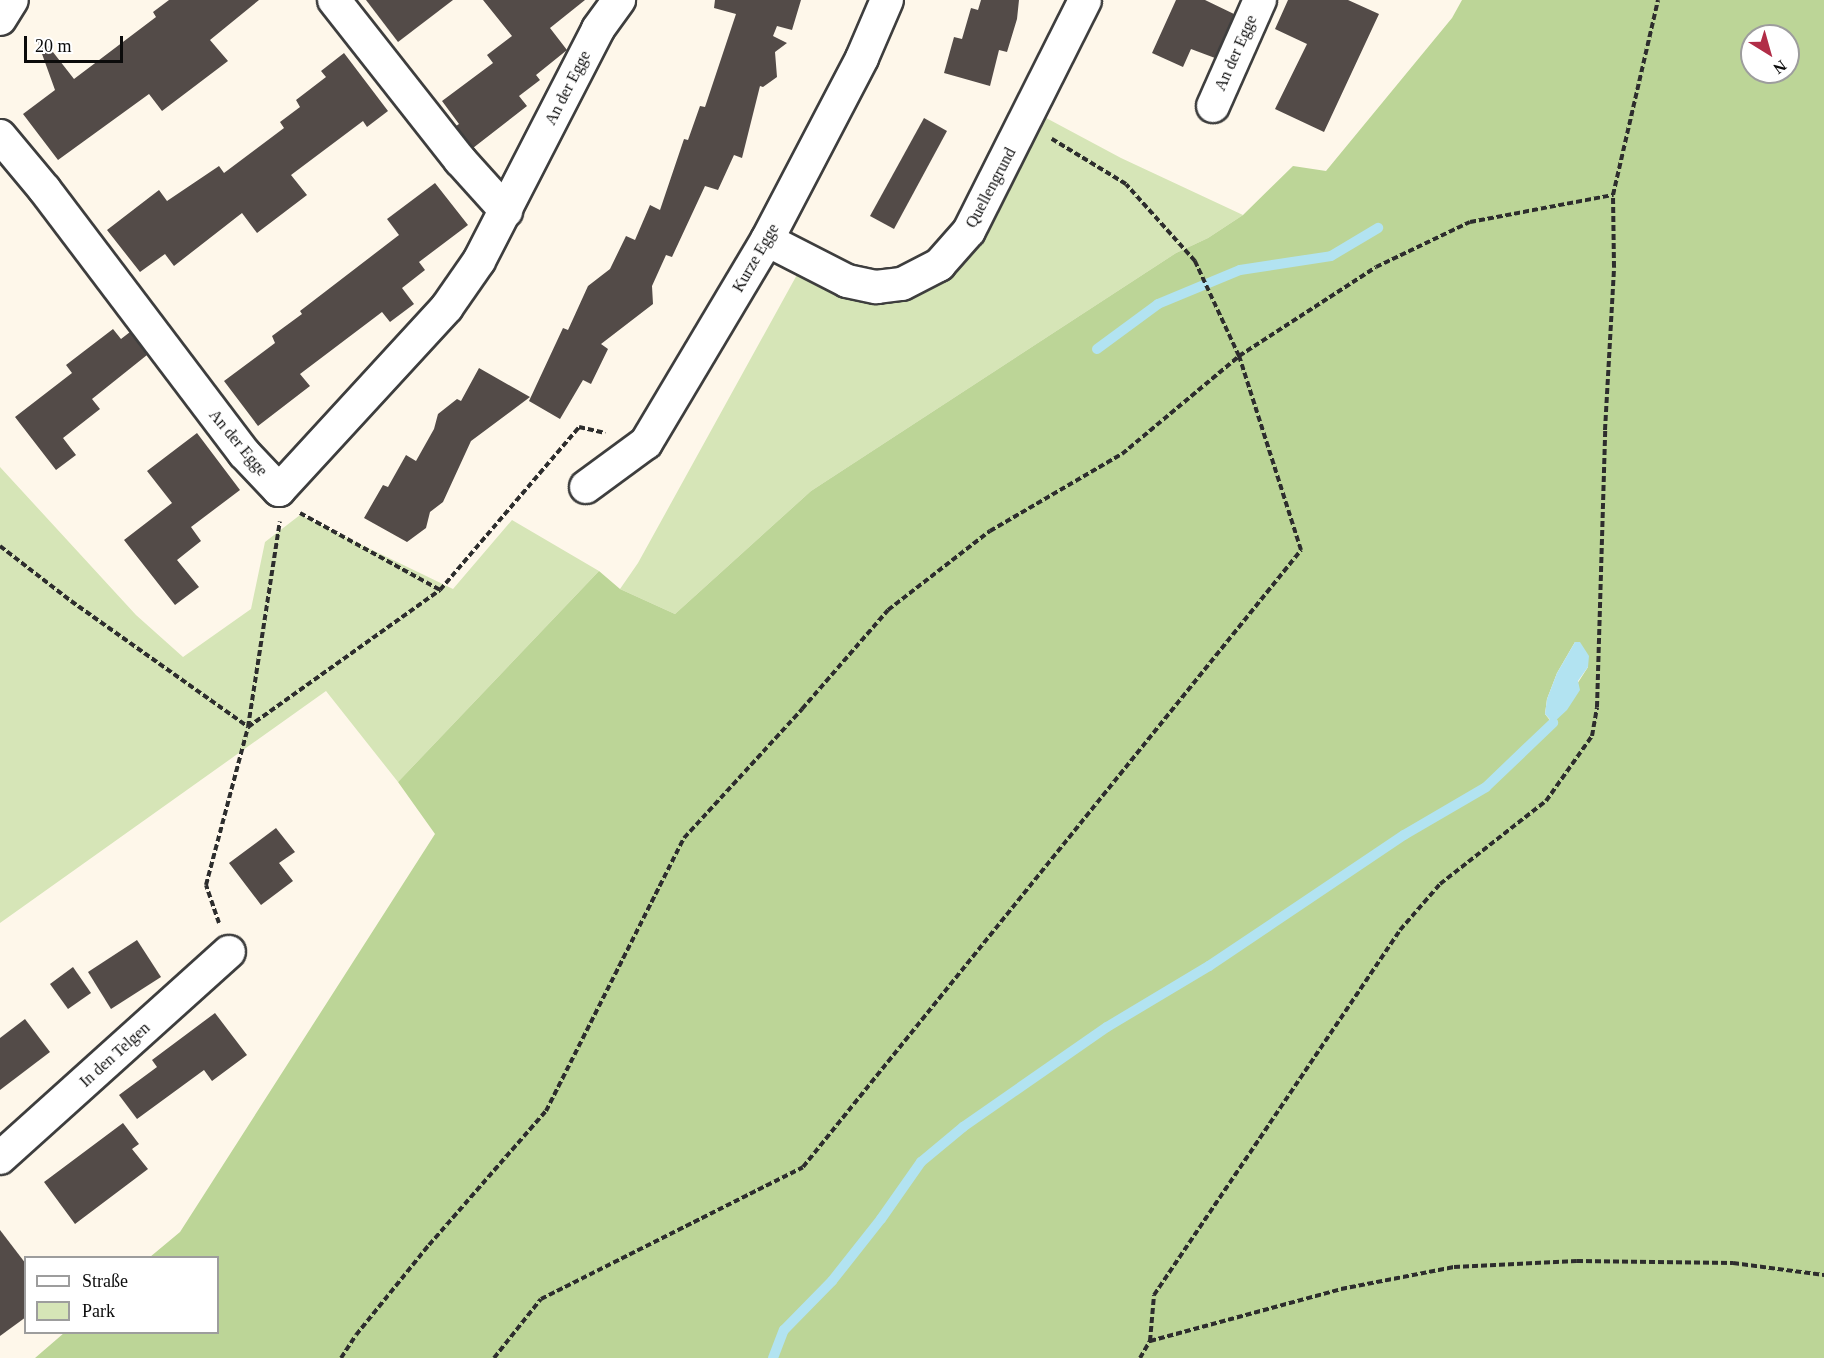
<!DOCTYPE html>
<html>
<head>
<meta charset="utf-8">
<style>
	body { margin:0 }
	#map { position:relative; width:1824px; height:1358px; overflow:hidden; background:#fef7ea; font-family:Georgia,serif }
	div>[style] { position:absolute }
	.green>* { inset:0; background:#d6e5b7 }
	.forest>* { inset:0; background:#bcd597 }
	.water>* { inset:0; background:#b2e3f1 }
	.stream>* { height:10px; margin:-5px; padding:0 5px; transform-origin:5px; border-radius:5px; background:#b2e3f1 }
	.building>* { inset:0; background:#534b48 }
	.path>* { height:4px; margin-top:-2px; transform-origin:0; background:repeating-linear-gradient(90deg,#2d2d2d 0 6px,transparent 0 9px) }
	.roads { filter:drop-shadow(2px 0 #3e3e3e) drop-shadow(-2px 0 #3e3e3e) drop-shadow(0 2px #3e3e3e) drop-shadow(0 -2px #3e3e3e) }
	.minor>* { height:32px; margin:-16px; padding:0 16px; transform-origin:16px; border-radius:16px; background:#fff }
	span { translate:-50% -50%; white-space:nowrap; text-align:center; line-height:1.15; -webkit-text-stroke:6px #fff; paint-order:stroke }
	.street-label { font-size:16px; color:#0b0b0b }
	.legend { position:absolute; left:24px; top:1256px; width:195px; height:78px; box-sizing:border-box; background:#fff; border:2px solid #9d9d9d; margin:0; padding:8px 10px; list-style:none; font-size:18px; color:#0b0b0b }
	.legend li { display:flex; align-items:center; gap:12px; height:30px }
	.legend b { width:30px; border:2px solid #9d9d9d }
	.north { position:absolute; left:1740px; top:24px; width:60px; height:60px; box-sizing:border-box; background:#fff; border:2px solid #9d9d9d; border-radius:50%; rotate:143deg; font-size:16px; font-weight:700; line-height:24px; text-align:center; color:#0b0b0b }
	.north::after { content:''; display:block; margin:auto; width:21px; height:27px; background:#b12d47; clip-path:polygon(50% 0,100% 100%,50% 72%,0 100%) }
	.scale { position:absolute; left:24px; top:36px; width:99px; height:27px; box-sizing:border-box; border:3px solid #0b0b0b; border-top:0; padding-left:8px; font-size:18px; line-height:21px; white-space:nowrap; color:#0b0b0b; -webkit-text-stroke:4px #fff; paint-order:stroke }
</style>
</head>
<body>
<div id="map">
	<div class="green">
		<div style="clip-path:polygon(1035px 112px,1121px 158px,1243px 215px,1208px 238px,1176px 253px,811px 491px,675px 614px,620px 589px,638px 563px,804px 262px,848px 284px,942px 266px)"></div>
		<div style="clip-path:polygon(0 467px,136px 615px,183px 657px,251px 609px,265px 542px,300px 515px,453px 589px,512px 520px,599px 571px,398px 782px,326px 691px,0 923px)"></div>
	</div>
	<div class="forest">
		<div style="clip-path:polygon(evenodd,1462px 0,1824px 0,1824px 1358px,35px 1358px,64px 1333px,218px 1332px,218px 1258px,150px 1257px,180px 1232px,435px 834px,398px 782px,599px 571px,620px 589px,675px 614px,811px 491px,1176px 253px,1208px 238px,1243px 215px,1293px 166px,1326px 171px,1452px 18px,1462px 0,1752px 36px,1788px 36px,1788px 72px,1752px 72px,1752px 36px,1462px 0,1575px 642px,1588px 667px,1552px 723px,1545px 714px,1547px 699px,1557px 673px,1575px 642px)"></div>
	</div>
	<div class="water">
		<div style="clip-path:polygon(1575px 642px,1580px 642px,1589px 656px,1588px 667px,1578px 681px,1580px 690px,1567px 710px,1553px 723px,1545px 714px,1547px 699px,1557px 673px)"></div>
	</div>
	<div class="stream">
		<div style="left:1097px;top:349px;width:76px;rotate:-36.4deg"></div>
		<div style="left:1158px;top:304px;width:89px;rotate:-22.5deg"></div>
		<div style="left:1240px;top:270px;width:92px;rotate:-8.7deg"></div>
		<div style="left:1331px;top:256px;width:55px;rotate:-30.8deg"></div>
		<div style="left:773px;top:1358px;width:30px;rotate:-69deg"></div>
		<div style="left:784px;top:1330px;width:69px;rotate:-45.6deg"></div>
		<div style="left:832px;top:1281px;width:79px;rotate:-51.7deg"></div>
		<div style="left:881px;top:1219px;width:70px;rotate:-54.9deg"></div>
		<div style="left:921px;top:1162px;width:55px;rotate:-39.8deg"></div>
		<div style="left:963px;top:1127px;width:175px;rotate:-34.8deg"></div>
		<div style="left:1107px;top:1027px;width:119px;rotate:-30.9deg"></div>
		<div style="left:1209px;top:966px;width:235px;rotate:-33.9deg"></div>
		<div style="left:1404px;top:835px;width:95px;rotate:-30.3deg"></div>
		<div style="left:1486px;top:787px;width:93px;rotate:-43.7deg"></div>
	</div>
	<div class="building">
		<div style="clip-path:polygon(169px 0,259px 0,210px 40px,228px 61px,162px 111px,149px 94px,58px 160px,23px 114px,55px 90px,37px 40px,42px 38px,74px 79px,156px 17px,153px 12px)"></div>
		<div style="clip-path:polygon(366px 0,453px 0,398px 42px)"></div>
		<div style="clip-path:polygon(483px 0,585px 0,550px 28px,567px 50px,536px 75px,540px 80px,519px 96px,527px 106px,473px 148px,456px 126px,459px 124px,442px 101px,493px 63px,487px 55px,512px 36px)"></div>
		<div style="clip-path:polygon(715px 0,801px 0,792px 30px,777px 26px,773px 36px,787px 43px,775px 52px,777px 77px,763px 87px,760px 86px,742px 158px,734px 155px,718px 190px,705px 186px,672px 257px,666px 255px,652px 286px,653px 304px,601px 344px,608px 349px,591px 384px,583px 380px,560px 419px,529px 401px,563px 328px,568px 330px,588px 286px,610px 269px,626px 236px,635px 240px,650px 205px,660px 210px,684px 139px,688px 140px,700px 106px,705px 107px,736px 14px,714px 8px)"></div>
		<div style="clip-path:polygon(981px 0,1019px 0,1017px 19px,1007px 52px,999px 50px,990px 86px,944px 73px,954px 37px,962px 39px,971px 8px,978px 10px)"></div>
		<div style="clip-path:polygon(1176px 0,1205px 0,1234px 14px,1215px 58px,1191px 49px,1183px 67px,1152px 53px)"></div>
		<div style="clip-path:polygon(1288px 0,1348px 0,1379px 14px,1324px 132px,1275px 109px,1307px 44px,1275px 29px)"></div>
		<div style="clip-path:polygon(344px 53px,388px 111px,367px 127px,363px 121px,291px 175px,307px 195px,257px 233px,242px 213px,174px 266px,165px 254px,140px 272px,107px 230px,159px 190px,167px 201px,219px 166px,224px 173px,284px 128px,280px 122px,300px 107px,296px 100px,326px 77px,321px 71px)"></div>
		<div style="clip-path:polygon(924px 118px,947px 131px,894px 229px,870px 216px)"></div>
		<div style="clip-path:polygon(435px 183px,468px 225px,419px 262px,425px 270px,402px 288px,414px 304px,390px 322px,382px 312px,300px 374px,310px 386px,258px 426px,224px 381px,275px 343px,272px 336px,302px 314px,300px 311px,399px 235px,387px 219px)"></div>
		<div style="clip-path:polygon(113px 329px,121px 339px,130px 332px,147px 355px,92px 399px,100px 409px,63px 438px,76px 455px,56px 470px,15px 417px,72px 373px,66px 365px)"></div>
		<div style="clip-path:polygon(479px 368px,530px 397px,471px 441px,443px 502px,430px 512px,426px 528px,407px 542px,364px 518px,383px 485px,388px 487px,406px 455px,416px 461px,434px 429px,438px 414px,457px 399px,461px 401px)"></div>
		<div style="clip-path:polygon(197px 433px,240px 490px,191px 527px,201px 541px,177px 560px,199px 587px,175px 605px,124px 540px,172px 503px,147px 471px)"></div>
		<div style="clip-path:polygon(276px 828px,295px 852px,279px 863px,293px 881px,261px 905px,229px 863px)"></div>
		<div style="clip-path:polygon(137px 940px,161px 977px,111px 1009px,88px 972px)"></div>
		<div style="clip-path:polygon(73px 967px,91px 993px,68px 1009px,50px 984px)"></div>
		<div style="clip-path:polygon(215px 1013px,247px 1055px,212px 1081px,204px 1070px,137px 1119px,119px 1095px,157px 1067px,152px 1060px)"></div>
		<div style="clip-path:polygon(25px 1019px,50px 1052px,0 1090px,0 1038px)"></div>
		<div style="clip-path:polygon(123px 1123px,139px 1144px,132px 1149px,148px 1169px,75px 1224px,44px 1182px)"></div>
		<div style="clip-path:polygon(0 1230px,26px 1264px,26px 1317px,0 1336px)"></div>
	</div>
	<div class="path">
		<div style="left:300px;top:513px;width:160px;rotate:28.8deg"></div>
		<div style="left:440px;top:590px;width:214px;rotate:-49.5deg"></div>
		<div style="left:579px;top:427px;width:27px;rotate:13deg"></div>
		<div style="left:0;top:546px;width:90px;rotate:37.8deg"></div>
		<div style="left:71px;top:601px;width:217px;rotate:35.4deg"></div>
		<div style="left:248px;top:727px;width:236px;rotate:-35.5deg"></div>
		<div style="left:219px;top:923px;width:40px;rotate:-108.9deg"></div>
		<div style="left:206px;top:885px;width:163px;rotate:-75.1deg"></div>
		<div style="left:248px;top:727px;width:208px;rotate:-81.2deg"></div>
		<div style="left:1150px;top:1341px;width:198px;rotate:-15.2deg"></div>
		<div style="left:1341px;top:1289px;width:115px;rotate:-11deg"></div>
		<div style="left:1454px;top:1267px;width:123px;rotate:-2.8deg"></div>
		<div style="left:1577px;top:1261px;width:156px;rotate:0.7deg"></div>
		<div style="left:1733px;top:1263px;width:92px;rotate:7.5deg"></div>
		<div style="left:341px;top:1358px;width:27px;rotate:-57deg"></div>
		<div style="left:356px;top:1335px;width:116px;rotate:-51deg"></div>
		<div style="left:429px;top:1245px;width:178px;rotate:-48.9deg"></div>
		<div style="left:546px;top:1111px;width:306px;rotate:-63.2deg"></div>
		<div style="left:684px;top:838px;width:175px;rotate:-47.5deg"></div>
		<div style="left:802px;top:709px;width:131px;rotate:-49deg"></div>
		<div style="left:888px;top:610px;width:129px;rotate:-37.8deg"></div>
		<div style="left:990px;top:531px;width:153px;rotate:-30.3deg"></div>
		<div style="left:1122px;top:454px;width:153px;rotate:-39.9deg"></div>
		<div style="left:1239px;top:356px;width:163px;rotate:-33deg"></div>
		<div style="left:1376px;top:267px;width:104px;rotate:-25.6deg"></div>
		<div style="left:1470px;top:222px;width:146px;rotate:-10.7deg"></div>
		<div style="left:494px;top:1358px;width:75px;rotate:-51.5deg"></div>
		<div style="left:541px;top:1299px;width:293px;rotate:-26.7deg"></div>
		<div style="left:803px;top:1167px;width:793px;rotate:-51.09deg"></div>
		<div style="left:1301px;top:550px;width:204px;rotate:-107.7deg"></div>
		<div style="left:1239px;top:356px;width:105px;rotate:-114.9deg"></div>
		<div style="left:1195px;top:261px;width:103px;rotate:-131.9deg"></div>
		<div style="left:1126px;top:184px;width:87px;rotate:-148.7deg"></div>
		<div style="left:1140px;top:1358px;width:20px;rotate:-60deg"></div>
		<div style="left:1150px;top:1341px;width:46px;rotate:-85deg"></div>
		<div style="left:1154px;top:1295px;width:440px;rotate:-56deg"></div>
		<div style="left:1400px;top:930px;width:61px;rotate:-49deg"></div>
		<div style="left:1440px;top:884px;width:135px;rotate:-38.1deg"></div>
		<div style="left:1546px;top:801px;width:80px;rotate:-54.7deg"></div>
		<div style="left:1592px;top:736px;width:29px;rotate:-80deg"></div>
		<div style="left:1597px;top:707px;width:277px;rotate:-88.3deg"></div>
		<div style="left:1605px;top:430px;width:163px;rotate:-86.8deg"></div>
		<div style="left:1614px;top:267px;width:72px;rotate:-90.8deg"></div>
		<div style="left:1613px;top:195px;width:200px;rotate:-77deg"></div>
	</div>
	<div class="roads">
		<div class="minor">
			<div style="left:334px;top:0;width:204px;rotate:51.8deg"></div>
			<div style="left:460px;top:160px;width:69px;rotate:48deg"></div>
			<div style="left:0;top:19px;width:22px;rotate:-58deg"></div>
			<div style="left:1213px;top:106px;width:116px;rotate:-66.1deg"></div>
			<div style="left:0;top:136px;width:70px;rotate:50.2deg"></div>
			<div style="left:45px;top:190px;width:330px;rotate:52.9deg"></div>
			<div style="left:244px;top:453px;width:51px;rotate:46.6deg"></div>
			<div style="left:279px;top:490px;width:248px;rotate:-47.4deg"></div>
			<div style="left:447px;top:307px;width:56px;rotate:-55.2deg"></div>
			<div style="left:479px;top:261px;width:261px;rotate:-62.8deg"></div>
			<div style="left:598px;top:29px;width:36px;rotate:-54deg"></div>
			<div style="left:767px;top:240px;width:90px;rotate:27.1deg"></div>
			<div style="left:847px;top:281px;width:30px;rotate:12deg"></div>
			<div style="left:876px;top:287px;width:26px;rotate:-7deg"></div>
			<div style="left:902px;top:284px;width:42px;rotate:-27.2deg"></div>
			<div style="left:939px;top:265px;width:45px;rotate:-48.6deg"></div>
			<div style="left:969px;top:231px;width:258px;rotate:-63.3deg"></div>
			<div style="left:586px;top:487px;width:74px;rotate:-36.3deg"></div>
			<div style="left:646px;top:443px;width:236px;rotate:-59.2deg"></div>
			<div style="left:767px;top:240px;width:205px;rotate:-62.4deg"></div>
			<div style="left:862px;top:58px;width:63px;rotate:-66.7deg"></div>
			<div style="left:0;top:1158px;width:308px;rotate:-42deg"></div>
		</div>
	</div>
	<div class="street-label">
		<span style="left:1236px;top:53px;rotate:-66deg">An der Egge</span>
		<span style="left:568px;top:88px;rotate:-63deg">An der Egge</span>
		<span style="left:991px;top:188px;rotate:-62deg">Quellengrund</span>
		<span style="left:756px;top:258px;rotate:-60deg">Kurze Egge</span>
		<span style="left:238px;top:443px;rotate:50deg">An der Egge</span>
		<span style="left:115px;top:1055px;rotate:-42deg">In den Telgen</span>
	</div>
	<ul class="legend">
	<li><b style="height:8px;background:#fff"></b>Straße</li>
	<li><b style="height:16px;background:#d6e5b7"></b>Park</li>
	</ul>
	<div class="north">N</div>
	<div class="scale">20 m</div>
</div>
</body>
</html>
